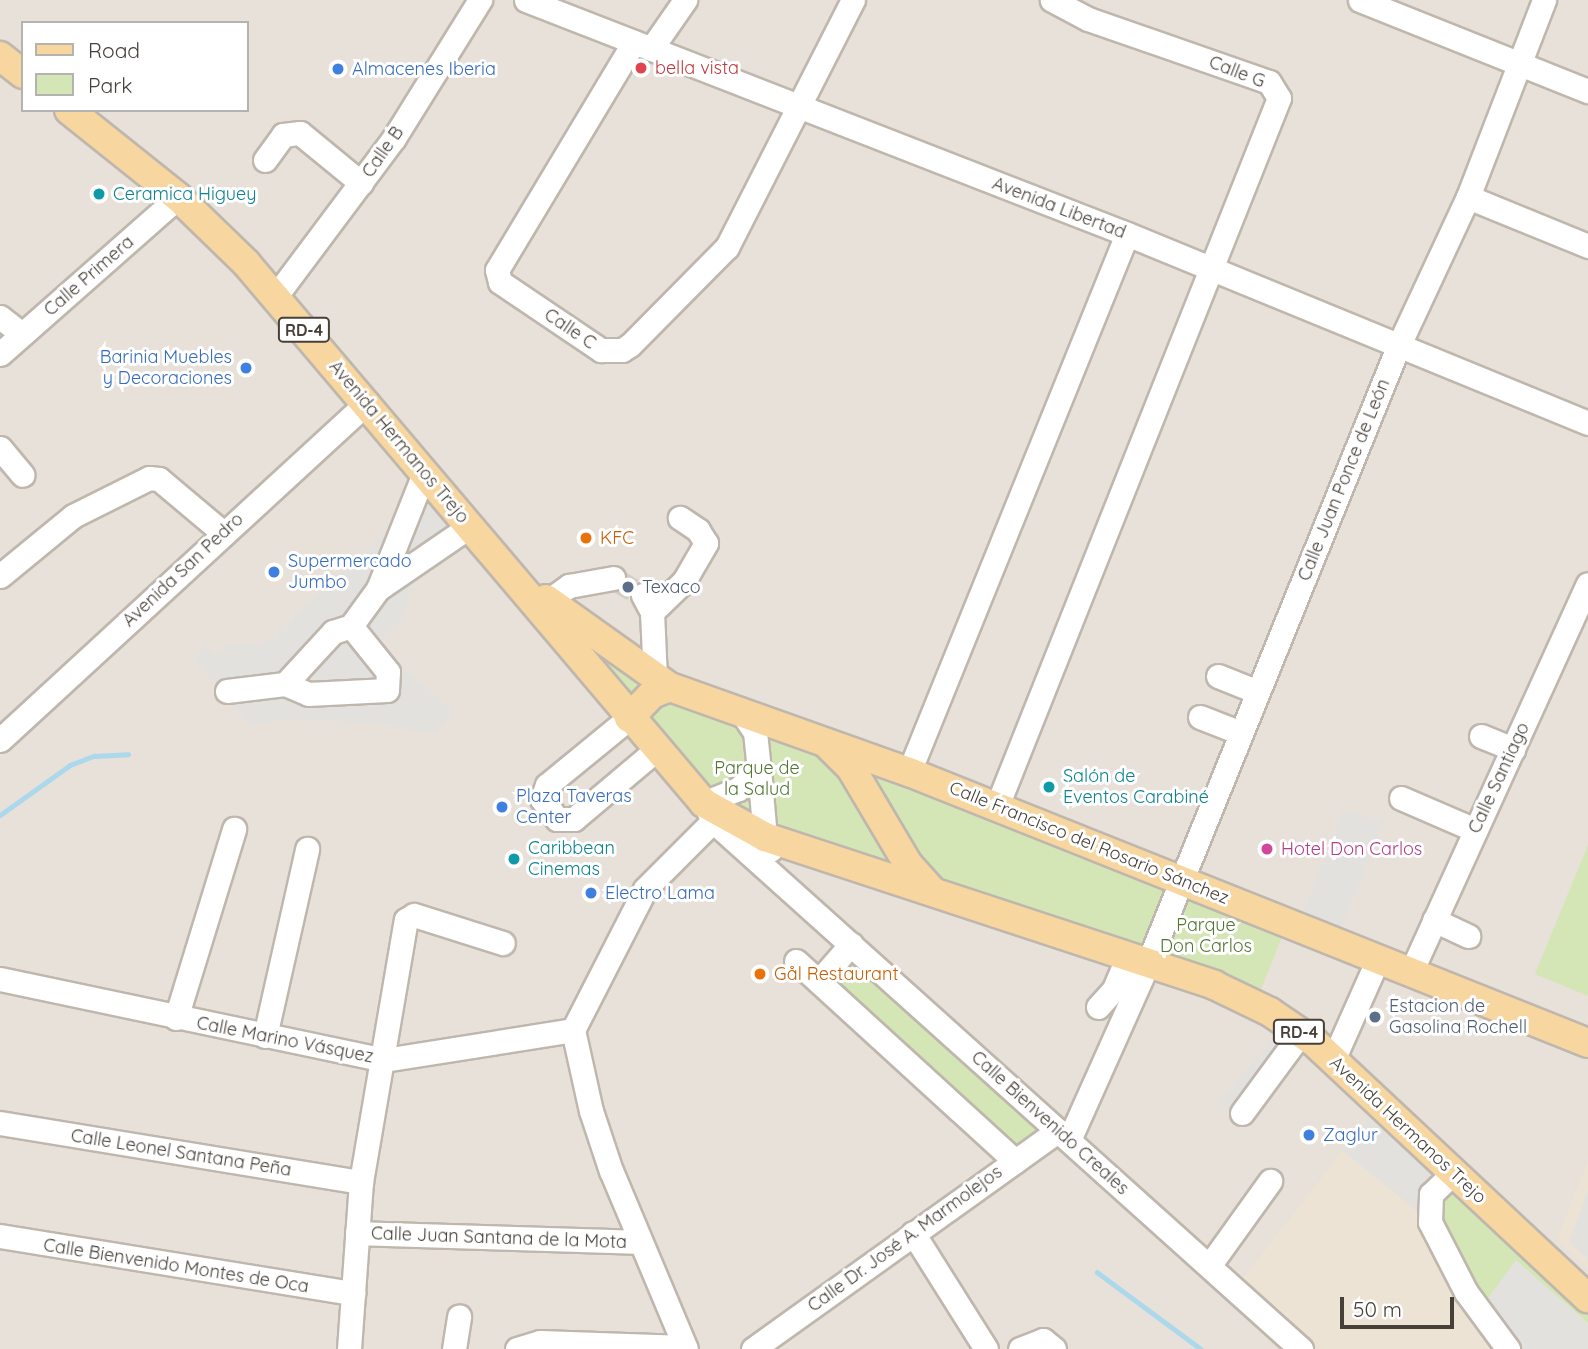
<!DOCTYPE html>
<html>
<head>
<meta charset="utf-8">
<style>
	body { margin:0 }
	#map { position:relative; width:1588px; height:1349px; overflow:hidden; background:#f4f0ea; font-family:Quicksand,sans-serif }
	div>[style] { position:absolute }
	.residential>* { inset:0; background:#e7e1d9 }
	.education>* { inset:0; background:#ece3d5 }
	.green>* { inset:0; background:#d4e5b6 }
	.parking>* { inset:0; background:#e3e1de }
	.stream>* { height:4.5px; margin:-2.25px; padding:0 2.25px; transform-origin:2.25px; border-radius:2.25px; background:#acd8ec }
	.minor-tunnel>* { height:23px; margin-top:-11.5px; transform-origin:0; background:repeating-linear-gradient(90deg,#d1cdc7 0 23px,transparent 0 34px) }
	.roads { filter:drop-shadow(2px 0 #bfb7ad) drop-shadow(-2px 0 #bfb7ad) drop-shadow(0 2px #bfb7ad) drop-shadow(0 -2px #bfb7ad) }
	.minor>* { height:23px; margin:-11.5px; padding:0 11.5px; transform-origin:11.5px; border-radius:11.5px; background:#fff }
	.major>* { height:28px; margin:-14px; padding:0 14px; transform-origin:14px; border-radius:14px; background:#f7d6a0 }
	.dots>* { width:19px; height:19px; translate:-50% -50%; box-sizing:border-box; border:4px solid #fff; border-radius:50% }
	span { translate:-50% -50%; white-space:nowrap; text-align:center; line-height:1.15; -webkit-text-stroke:6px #fff; paint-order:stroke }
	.shield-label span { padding:2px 5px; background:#fff; border:2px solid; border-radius:5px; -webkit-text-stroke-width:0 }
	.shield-label { font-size:16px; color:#474039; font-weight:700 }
	.health-label { font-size:18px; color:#be3a42 }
	.left { translate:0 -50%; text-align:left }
	.shop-label { font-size:18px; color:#366cbe }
	.right { translate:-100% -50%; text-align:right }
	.street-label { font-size:18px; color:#474039 }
	.culture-label { font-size:18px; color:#0d838f }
	.food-label { font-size:18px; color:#c56008 }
	.service-label { font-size:18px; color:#4e5e75 }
	.park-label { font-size:18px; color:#517630 }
	.hotel-label { font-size:18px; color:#b23c85 }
	.legend { position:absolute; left:21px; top:21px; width:228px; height:91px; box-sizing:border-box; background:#fff; border:2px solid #b5b3b0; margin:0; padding:9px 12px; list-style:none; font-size:21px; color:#474039 }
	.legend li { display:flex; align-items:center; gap:14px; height:35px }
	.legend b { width:35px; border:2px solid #b5b3b0 }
	.scale { position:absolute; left:1340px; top:1297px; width:114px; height:32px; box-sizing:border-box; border:4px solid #474039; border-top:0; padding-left:9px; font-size:21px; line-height:24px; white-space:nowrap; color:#474039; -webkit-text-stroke:5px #fff; paint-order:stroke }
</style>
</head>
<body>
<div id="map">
	<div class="residential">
		<div style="clip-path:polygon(evenodd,0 0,1588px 0,1588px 1349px,0 1349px,0 0,23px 23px,247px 23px,247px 110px,23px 110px,23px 23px)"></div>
	</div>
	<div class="education">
		<div style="clip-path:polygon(1380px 1103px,1588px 1298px,1588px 1349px,1301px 1349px,1235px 1289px)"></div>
		<div style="clip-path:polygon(1588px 1161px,1588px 1268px,1557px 1239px)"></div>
	</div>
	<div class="green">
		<div style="clip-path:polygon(512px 576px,620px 655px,1288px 922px,1255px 1004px,766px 838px,777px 865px)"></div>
		<div style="clip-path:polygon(1588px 845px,1588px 996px,1535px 974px)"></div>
		<div style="clip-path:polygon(851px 944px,1058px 1131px,1015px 1161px,819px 981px)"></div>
		<div style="clip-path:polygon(1443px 1182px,1588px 1312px,1588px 1323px,1516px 1261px,1478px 1312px,1428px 1204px)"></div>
	</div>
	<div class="parking">
		<div style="clip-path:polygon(409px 479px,463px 531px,420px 561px,402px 618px,378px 644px,453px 712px,435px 733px,358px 722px,284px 720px,250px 725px,193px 657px,204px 646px,215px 656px,230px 644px,263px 645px,390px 529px)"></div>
		<div style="clip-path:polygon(1343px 809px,1383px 823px,1336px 942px,1298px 926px)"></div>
		<div style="clip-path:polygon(1278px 1032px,1305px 1053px,1246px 1125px,1219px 1102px)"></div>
		<div style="clip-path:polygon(1373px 1112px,1443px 1182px,1430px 1222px,1342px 1150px)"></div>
		<div style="clip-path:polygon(1588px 1190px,1588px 1260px,1569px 1242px)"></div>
		<div style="clip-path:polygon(1516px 1260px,1588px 1324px,1588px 1349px,1508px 1349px,1478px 1312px)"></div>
	</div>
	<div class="stream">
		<div style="left:0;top:815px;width:86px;rotate:-35.5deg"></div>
		<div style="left:70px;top:765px;width:26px;rotate:-21deg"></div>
		<div style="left:94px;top:756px;width:34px;rotate:-3deg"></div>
		<div style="left:1097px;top:1272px;width:129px;rotate:36.5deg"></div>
	</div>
	<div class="minor-tunnel">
		<div style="left:613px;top:578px;width:34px;rotate:30deg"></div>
	</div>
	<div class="roads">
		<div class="minor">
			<div style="left:526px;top:0;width:645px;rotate:21.27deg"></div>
			<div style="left:1127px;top:234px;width:498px;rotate:22.3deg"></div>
			<div style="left:1360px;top:0;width:245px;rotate:21.8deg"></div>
			<div style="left:634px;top:42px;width:266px;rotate:121deg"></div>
			<div style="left:497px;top:270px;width:12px;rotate:76deg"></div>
			<div style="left:500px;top:282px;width:122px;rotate:34deg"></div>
			<div style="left:601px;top:350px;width:21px"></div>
			<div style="left:622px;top:350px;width:9px;rotate:-32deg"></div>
			<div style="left:630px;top:345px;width:138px;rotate:-45.3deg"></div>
			<div style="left:727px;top:247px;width:277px;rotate:-63deg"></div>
			<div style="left:651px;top:49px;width:60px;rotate:-55.2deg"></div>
			<div style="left:265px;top:160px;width:31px;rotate:-54deg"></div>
			<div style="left:283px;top:135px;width:17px;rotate:-7deg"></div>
			<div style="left:300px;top:133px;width:79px;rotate:39.3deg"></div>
			<div style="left:1468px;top:197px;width:130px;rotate:22.2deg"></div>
			<div style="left:275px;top:297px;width:199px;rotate:-53.2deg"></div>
			<div style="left:394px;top:138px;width:163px;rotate:-58.1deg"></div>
			<div style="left:0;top:317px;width:28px;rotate:38deg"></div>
			<div style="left:0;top:354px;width:237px;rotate:-41.4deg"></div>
			<div style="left:0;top:448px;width:35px;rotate:50deg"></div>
			<div style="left:0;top:576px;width:94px;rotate:-39.4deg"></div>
			<div style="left:73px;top:516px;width:85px;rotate:-26.6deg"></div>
			<div style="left:149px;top:478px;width:10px;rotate:6deg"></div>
			<div style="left:159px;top:479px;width:82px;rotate:40.1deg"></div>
			<div style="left:378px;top:589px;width:112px;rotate:-34.4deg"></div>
			<div style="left:643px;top:595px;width:19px;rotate:62deg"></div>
			<div style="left:652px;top:612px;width:65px;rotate:87.4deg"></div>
			<div style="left:548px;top:601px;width:26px;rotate:-36deg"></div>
			<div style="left:569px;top:586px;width:45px;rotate:-10.3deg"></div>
			<div style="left:652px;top:612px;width:45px;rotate:-44.1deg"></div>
			<div style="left:684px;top:581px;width:44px;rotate:-59.9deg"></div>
			<div style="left:706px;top:543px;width:15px;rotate:-122deg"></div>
			<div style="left:698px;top:530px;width:22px;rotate:-146deg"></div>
			<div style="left:1218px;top:676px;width:43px;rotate:21.8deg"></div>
			<div style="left:285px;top:684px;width:71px;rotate:-47.3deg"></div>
			<div style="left:333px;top:632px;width:19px;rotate:-18deg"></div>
			<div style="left:351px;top:626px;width:46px;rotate:-53.9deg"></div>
			<div style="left:378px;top:589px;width:127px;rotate:-68.3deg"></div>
			<div style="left:227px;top:691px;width:58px;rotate:-6.9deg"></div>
			<div style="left:285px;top:684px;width:25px;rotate:23deg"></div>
			<div style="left:308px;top:694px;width:79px;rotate:-2.9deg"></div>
			<div style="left:387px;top:690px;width:18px;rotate:-87deg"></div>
			<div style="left:388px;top:672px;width:59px;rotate:-128.8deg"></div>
			<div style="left:740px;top:710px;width:27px;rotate:56deg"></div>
			<div style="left:755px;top:732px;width:37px;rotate:84deg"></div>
			<div style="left:759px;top:769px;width:29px;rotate:136deg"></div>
			<div style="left:738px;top:789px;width:37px;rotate:158deg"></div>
			<div style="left:704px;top:803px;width:21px;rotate:62deg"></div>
			<div style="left:714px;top:822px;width:789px;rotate:41.92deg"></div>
			<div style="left:1200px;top:717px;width:44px;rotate:21.3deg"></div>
			<div style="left:629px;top:718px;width:106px;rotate:140.7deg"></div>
			<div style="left:547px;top:785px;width:15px;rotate:110deg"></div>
			<div style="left:542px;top:799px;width:25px;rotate:53deg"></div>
			<div style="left:557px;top:819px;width:17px"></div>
			<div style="left:574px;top:819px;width:109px;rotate:-40.1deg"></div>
			<div style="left:1481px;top:736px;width:35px;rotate:22deg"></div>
			<div style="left:0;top:740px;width:499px;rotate:-42.6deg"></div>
			<div style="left:759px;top:769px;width:68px;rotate:85deg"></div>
			<div style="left:765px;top:837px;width:14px;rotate:65deg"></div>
			<div style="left:909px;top:772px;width:580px;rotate:-67.94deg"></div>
			<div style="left:1401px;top:798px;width:81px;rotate:23.4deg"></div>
			<div style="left:997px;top:806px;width:762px;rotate:-68.28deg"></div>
			<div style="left:1279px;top:98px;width:19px;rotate:-122deg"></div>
			<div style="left:1269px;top:82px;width:192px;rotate:-160.8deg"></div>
			<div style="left:1088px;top:19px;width:41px;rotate:-152.2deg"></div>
			<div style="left:1434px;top:920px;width:38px;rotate:25deg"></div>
			<div style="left:796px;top:961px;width:297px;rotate:42.4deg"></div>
			<div style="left:1411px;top:972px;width:426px;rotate:-65.5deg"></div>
			<div style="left:0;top:979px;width:392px;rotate:11.9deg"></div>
			<div style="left:384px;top:1060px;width:191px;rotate:-9deg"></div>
			<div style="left:819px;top:981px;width:49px;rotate:-49.1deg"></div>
			<div style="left:1098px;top:1007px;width:24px;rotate:-48deg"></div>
			<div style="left:1114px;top:989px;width:36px;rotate:-67deg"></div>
			<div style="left:176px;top:1018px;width:198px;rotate:-72.9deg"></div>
			<div style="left:265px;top:1036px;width:192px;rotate:-77.3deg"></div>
			<div style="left:1333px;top:1060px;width:111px;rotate:-66deg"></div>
			<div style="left:1242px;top:1113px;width:99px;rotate:-53.6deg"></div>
			<div style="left:0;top:1123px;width:366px;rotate:9.3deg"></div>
			<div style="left:1069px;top:1140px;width:194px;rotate:-65.9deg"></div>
			<div style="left:1148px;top:963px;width:665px;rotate:-67.91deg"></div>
			<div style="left:1398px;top:347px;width:166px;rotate:-65deg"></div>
			<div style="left:1468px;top:197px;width:211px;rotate:-68.9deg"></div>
			<div style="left:1454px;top:1172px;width:32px;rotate:136deg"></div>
			<div style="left:1431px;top:1194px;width:28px;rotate:92deg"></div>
			<div style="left:1430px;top:1222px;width:79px;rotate:62.8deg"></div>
			<div style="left:1466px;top:1292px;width:71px;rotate:53.6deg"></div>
			<div style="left:357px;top:1233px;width:283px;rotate:1.8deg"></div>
			<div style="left:913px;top:1233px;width:137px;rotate:57.8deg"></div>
			<div style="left:0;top:1236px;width:358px;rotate:9.2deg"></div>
			<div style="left:1209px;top:1266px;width:105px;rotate:-54.3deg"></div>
			<div style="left:349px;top:1349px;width:167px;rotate:-85.9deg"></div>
			<div style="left:361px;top:1182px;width:266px;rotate:-80.3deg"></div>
			<div style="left:406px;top:920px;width:9px;rotate:-32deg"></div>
			<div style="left:414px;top:915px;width:93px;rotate:17.5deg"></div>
			<div style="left:454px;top:1349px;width:33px;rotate:-81deg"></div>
			<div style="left:517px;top:1349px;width:24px;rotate:-17deg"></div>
			<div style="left:540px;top:1342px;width:145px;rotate:2deg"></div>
			<div style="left:686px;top:1349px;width:193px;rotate:-112.8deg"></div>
			<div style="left:611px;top:1171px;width:63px;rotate:-108.4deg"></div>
			<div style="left:591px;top:1111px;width:83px;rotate:-102.5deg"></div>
			<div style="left:573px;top:1030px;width:158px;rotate:-62.9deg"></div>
			<div style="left:645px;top:889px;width:107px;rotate:-45deg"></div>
			<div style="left:753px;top:1349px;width:375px;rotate:-35.6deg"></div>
			<div style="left:1020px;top:1349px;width:25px;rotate:-21deg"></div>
			<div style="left:1043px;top:1340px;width:14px;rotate:39deg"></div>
		</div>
		<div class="major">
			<div style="left:0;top:56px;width:29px;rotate:38deg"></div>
			<div style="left:69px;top:110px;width:139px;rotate:38.6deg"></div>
			<div style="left:178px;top:197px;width:95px;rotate:44.1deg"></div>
			<div style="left:246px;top:263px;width:708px;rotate:49.7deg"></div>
			<div style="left:704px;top:803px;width:70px;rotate:29.1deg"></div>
			<div style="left:765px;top:837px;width:473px;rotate:18.2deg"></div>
			<div style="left:1214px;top:985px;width:62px;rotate:25.7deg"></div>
			<div style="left:1270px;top:1012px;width:53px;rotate:34.3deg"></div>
			<div style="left:1314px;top:1042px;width:375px;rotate:43.1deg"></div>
			<div style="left:546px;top:599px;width:152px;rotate:35.4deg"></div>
			<div style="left:670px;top:687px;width:254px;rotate:19.6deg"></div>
			<div style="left:909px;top:772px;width:731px;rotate:21.76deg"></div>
			<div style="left:629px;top:718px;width:33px;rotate:-46deg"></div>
			<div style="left:652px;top:694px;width:19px;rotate:-21deg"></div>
			<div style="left:828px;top:745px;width:33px;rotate:45deg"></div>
			<div style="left:851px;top:768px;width:112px;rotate:59.3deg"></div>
			<div style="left:908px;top:864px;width:36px;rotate:48deg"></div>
		</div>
	</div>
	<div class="dots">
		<div style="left:641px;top:68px;background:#e0444e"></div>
		<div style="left:338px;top:69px;background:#3f7fe0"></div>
		<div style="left:99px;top:194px;background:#0f9aa8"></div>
		<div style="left:246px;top:368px;background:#3f7fe0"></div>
		<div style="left:586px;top:538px;background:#e8710a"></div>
		<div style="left:274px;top:572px;background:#3f7fe0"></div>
		<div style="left:628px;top:587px;background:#5c6f8a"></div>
		<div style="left:1049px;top:787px;background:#0f9aa8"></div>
		<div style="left:502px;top:807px;background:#3f7fe0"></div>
		<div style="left:1267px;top:849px;background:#d1479c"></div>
		<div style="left:514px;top:859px;background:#0f9aa8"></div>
		<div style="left:591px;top:893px;background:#3f7fe0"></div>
		<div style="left:760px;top:974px;background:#e8710a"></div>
		<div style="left:1375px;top:1017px;background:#5c6f8a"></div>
		<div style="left:1309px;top:1135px;background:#3f7fe0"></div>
	</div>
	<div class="shield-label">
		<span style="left:304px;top:330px">RD-4</span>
		<span style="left:1299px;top:1032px">RD-4</span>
	</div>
	<div class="health-label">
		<span class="left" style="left:655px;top:68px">bella vista</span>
	</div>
	<div class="shop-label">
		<span class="left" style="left:352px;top:69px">Almacenes Iberia</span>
		<span class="right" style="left:232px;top:368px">Barinia Muebles<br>y Decoraciones</span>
		<span class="left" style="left:288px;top:572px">Supermercado<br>Jumbo</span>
		<span class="left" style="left:516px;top:807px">Plaza Taveras<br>Center</span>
		<span class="left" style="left:605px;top:893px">Electro Lama</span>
		<span class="left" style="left:1323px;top:1135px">Zaglur</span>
	</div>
	<div class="street-label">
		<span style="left:1237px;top:72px;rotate:21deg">Calle G</span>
		<span style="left:383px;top:152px;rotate:-55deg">Calle B</span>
		<span style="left:1059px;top:208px;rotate:21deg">Avenida Libertad</span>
		<span style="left:89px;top:276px;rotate:-41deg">Calle Primera</span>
		<span style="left:570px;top:329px;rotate:34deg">Calle C</span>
		<span style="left:399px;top:442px;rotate:50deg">Avenida Hermanos Trejo</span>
		<span style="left:1344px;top:480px;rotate:-68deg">Calle Juan Ponce de León</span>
		<span style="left:183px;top:570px;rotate:-43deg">Avenida San Pedro</span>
		<span style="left:1499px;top:778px;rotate:-65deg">Calle Santiago</span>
		<span style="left:1089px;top:843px;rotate:22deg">Calle Francisco del Rosario Sánchez</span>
		<span style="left:285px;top:1040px;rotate:11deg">Calle Marino Vásquez</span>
		<span style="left:1050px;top:1123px;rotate:42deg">Calle Bienvenido Creales</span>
		<span style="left:1408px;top:1130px;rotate:43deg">Avenida Hermanos Trejo</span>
		<span style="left:181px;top:1153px;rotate:9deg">Calle Leonel Santana Peña</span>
		<span style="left:499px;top:1238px;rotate:2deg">Calle Juan Santana de la Mota</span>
		<span style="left:905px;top:1239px;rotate:-36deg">Calle Dr. José A. Marmolejos</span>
		<span style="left:176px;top:1266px;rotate:9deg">Calle Bienvenido Montes de Oca</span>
	</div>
	<div class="culture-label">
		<span class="left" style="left:113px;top:194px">Ceramica Higuey</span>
		<span class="left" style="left:1063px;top:787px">Salón de<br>Eventos Carabiné</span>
		<span class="left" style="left:528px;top:859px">Caribbean<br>Cinemas</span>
	</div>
	<div class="food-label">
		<span class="left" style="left:600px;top:538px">KFC</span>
		<span class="left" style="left:774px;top:974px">Gål Restaurant</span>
	</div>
	<div class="service-label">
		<span class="left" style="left:642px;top:587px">Texaco</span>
		<span class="left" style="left:1389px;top:1017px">Estacion de<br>Gasolina Rochell</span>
	</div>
	<div class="park-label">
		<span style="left:757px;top:779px">Parque de<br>la Salud</span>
		<span style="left:1206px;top:936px">Parque<br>Don Carlos</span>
	</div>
	<div class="hotel-label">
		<span class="left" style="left:1281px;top:849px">Hotel Don Carlos</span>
	</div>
	<ul class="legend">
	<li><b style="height:9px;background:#f7d6a0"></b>Road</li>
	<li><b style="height:19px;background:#d4e5b6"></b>Park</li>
	</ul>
	<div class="scale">50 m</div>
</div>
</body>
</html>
